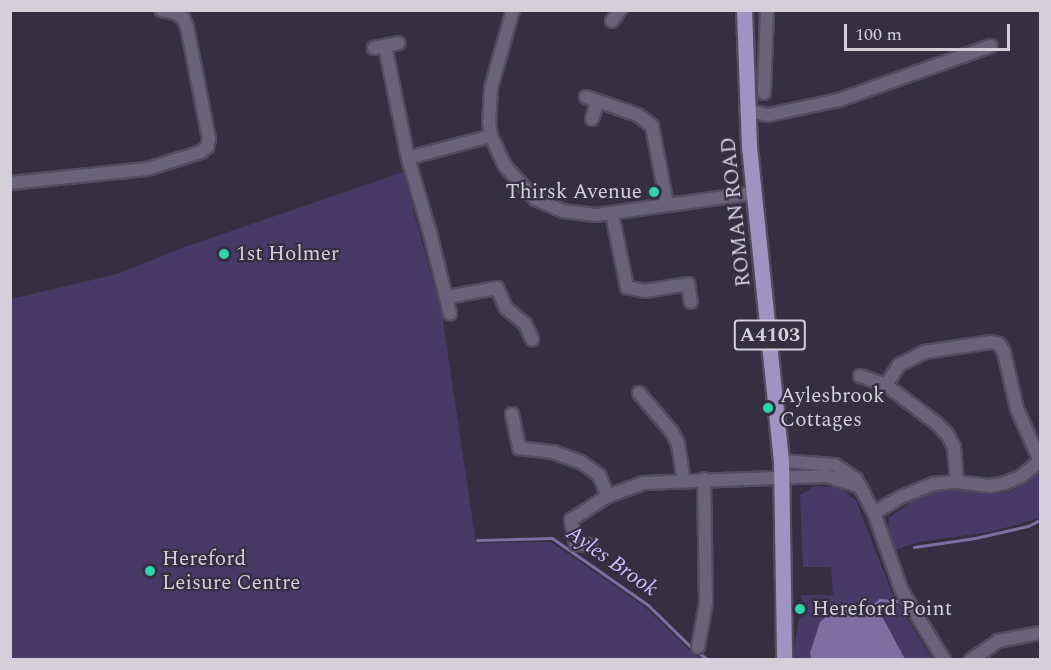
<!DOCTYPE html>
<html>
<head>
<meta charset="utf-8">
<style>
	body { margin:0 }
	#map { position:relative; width:1051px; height:670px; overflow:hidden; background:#352f42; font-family:Spectral,serif }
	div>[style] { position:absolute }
	.green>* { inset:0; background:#483a66 }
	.water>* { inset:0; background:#7e6ea1 }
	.stream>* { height:3px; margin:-1.5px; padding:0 1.5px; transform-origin:1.5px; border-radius:1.5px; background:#7e6ea1 }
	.roads { filter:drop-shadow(2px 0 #514c5e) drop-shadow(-2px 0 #514c5e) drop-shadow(0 2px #514c5e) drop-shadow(0 -2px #514c5e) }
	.minor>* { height:12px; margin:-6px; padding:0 6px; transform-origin:6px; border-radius:6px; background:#6a647a }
	.primary>* { height:15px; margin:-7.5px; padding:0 7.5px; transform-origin:7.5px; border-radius:7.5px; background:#a193c1 }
	.dots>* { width:16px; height:16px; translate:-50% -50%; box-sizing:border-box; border:3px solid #352f42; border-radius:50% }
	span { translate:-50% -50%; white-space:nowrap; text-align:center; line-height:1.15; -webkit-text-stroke:4.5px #352f42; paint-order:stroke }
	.shield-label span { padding:2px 4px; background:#352f42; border:2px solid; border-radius:4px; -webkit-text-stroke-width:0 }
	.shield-label { font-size:20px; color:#d3d0dc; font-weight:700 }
	.poi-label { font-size:21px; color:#d3d0dc }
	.right { translate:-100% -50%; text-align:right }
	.left { translate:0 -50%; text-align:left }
	.street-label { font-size:21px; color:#d3d0dc }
	.water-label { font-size:22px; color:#d0bdfb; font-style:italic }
	.frame { position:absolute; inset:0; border:12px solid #d3d0dc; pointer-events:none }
	.scale { position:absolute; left:844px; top:24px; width:166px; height:27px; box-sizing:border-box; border:3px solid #d3d0dc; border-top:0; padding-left:8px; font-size:18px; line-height:21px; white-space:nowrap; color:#d3d0dc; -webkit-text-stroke:4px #352f42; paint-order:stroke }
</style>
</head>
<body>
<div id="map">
	<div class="green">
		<div style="clip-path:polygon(403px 172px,442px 315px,476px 543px,551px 542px,644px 606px,689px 650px,703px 659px,11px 659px,11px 299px,117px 274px,182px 248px)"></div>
		<div style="clip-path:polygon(1040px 473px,1040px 518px,990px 532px,918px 542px,895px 550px,888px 528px,889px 518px,914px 500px,938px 492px,956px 490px,997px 494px,1016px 489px)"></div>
		<div style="clip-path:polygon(815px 486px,832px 487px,843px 490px,856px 501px,892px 593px,932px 659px,905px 659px,883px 618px,858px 604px,837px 607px,810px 653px,811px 659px,792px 660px,800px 613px,803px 613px,801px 595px,833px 595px,831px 567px,803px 567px,800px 495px)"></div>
	</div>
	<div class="water">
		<div style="clip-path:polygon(858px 604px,883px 618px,905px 659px,811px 659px,810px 653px,820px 622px,837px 607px)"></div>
	</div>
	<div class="stream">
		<div style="left:477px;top:540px;width:75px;rotate:-1.5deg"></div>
		<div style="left:552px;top:538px;width:117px;rotate:34.9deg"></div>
		<div style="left:648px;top:605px;width:63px;rotate:44.4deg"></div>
		<div style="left:693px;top:649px;width:19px;rotate:35deg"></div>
		<div style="left:914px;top:547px;width:62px;rotate:-8.4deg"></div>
		<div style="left:975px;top:538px;width:54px;rotate:-12.8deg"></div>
		<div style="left:1028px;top:526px;width:13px;rotate:-27deg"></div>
		<div style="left:868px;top:610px;width:16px;rotate:-40deg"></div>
		<div style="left:880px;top:600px;width:17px;rotate:3deg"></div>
	</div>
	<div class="roads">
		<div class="minor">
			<div style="left:513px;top:10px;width:81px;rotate:105.8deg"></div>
			<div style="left:491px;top:88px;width:34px;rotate:93deg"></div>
			<div style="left:489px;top:122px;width:14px;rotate:82deg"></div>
			<div style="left:491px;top:136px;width:33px;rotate:65deg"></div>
			<div style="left:505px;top:166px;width:45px;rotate:47.7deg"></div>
			<div style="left:535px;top:199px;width:30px;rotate:23deg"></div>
			<div style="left:563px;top:211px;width:33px;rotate:7deg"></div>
			<div style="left:596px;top:215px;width:160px;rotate:-7.9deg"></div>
			<div style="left:612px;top:21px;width:14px;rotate:-54deg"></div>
			<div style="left:385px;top:46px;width:114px;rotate:78.4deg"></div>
			<div style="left:408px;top:158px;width:78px;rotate:73.7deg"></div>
			<div style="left:430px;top:233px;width:83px;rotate:76.1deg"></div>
			<div style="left:374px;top:48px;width:25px;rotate:-11deg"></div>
			<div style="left:764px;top:93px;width:83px;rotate:-87.9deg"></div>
			<div style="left:586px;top:97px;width:55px;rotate:19.1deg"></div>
			<div style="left:638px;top:115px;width:18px;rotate:38deg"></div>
			<div style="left:652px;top:126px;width:79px;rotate:79.1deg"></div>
			<div style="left:746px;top:110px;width:23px;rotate:13deg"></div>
			<div style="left:768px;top:115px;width:73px;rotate:-11.9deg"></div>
			<div style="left:839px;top:100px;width:161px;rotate:-19.6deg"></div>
			<div style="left:592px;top:119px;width:19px;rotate:-72deg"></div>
			<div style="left:408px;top:158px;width:86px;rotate:-14.8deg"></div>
			<div style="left:10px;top:183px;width:138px;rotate:-5.8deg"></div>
			<div style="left:147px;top:169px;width:57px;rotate:-17.5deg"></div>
			<div style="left:201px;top:152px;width:8px;rotate:-40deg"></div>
			<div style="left:207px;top:147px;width:8px;rotate:-76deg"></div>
			<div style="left:209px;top:139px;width:114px;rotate:-101.1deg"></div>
			<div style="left:187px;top:27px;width:10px;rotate:-114deg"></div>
			<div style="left:183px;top:18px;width:9px;rotate:-148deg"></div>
			<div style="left:175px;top:13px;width:14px;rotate:-168deg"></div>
			<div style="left:612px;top:214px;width:75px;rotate:78.4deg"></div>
			<div style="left:627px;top:287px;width:18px;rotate:13deg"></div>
			<div style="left:645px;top:291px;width:44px;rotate:-9.2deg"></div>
			<div style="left:688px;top:284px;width:18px;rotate:81deg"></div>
			<div style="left:447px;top:297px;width:51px;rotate:-10.2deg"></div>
			<div style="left:497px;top:288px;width:22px;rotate:66deg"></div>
			<div style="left:506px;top:308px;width:25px;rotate:40deg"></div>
			<div style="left:525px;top:324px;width:17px;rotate:65deg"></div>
			<div style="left:860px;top:376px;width:28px;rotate:19deg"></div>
			<div style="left:886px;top:385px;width:63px;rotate:37.2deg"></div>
			<div style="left:936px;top:423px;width:16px;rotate:45deg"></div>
			<div style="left:947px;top:434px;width:15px;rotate:62deg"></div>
			<div style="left:954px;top:447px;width:35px;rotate:85deg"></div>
			<div style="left:886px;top:385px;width:24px;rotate:-57deg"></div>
			<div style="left:899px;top:365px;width:28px;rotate:-27deg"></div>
			<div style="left:924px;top:352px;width:68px;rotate:-8.5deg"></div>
			<div style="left:991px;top:342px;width:8px;rotate:14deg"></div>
			<div style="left:999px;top:344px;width:9px;rotate:58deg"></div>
			<div style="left:1004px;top:352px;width:58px;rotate:77.2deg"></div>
			<div style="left:1017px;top:409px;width:57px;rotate:66.1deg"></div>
			<div style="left:639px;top:393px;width:51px;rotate:49.8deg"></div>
			<div style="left:672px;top:432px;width:13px;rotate:63deg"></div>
			<div style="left:678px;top:444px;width:36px;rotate:81deg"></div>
			<div style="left:512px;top:414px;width:35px;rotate:78deg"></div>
			<div style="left:519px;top:448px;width:34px;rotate:7deg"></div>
			<div style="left:553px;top:452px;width:30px;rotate:20deg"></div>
			<div style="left:581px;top:462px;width:22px;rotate:36deg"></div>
			<div style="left:599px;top:475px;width:23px;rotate:67deg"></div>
			<div style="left:781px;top:461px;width:54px;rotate:4.2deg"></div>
			<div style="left:835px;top:465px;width:25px;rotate:34deg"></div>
			<div style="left:856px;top:479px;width:38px;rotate:62deg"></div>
			<div style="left:874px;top:513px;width:83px;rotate:70.3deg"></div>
			<div style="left:902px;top:591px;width:81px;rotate:58.7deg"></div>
			<div style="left:874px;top:513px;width:31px;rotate:-31deg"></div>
			<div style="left:901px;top:497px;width:35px;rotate:-22deg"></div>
			<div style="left:933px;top:484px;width:24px;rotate:-5deg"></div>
			<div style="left:957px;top:482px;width:33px;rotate:7deg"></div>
			<div style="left:990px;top:486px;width:15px;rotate:-11deg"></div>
			<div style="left:1005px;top:483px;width:18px;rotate:-22deg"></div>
			<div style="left:1022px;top:476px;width:23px;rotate:-40deg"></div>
			<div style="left:591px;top:545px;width:15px;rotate:-176deg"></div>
			<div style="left:576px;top:544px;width:25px;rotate:-102deg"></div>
			<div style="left:571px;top:520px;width:44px;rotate:-33deg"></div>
			<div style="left:608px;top:496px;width:38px;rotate:-20deg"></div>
			<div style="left:644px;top:483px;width:182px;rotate:-2.2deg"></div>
			<div style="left:826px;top:476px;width:34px;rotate:17deg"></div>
			<div style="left:698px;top:647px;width:45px;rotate:-79.7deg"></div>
			<div style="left:706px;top:603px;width:124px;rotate:-90.9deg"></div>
			<div style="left:971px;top:660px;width:33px;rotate:-35deg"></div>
			<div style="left:998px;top:641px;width:43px;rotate:-10.8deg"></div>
		</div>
		<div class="primary">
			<div style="left:744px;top:10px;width:136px;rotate:87.9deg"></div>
			<div style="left:749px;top:146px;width:317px;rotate:84.2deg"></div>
			<div style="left:781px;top:461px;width:199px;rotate:89.1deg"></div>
		</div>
	</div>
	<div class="dots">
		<div style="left:654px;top:192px;background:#2dd5ab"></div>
		<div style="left:224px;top:254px;background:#2dd5ab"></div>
		<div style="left:768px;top:408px;background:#2dd5ab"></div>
		<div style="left:150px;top:571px;background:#2dd5ab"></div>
		<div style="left:800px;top:609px;background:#2dd5ab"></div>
	</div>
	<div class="shield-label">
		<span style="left:770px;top:335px">A4103</span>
	</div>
	<div class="poi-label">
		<span class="right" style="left:642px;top:192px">Thirsk Avenue</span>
		<span class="left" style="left:236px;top:254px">1st Holmer</span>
		<span class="left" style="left:780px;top:408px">Aylesbrook<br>Cottages</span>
		<span class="left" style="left:162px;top:571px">Hereford<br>Leisure Centre</span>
		<span class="left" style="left:812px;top:609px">Hereford Point</span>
	</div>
	<div class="street-label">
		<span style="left:736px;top:212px;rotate:-96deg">ROMAN ROAD</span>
	</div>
	<div class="water-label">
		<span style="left:612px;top:561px;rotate:35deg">Ayles Brook</span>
	</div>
	<div class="frame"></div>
	<div class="scale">100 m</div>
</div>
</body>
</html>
